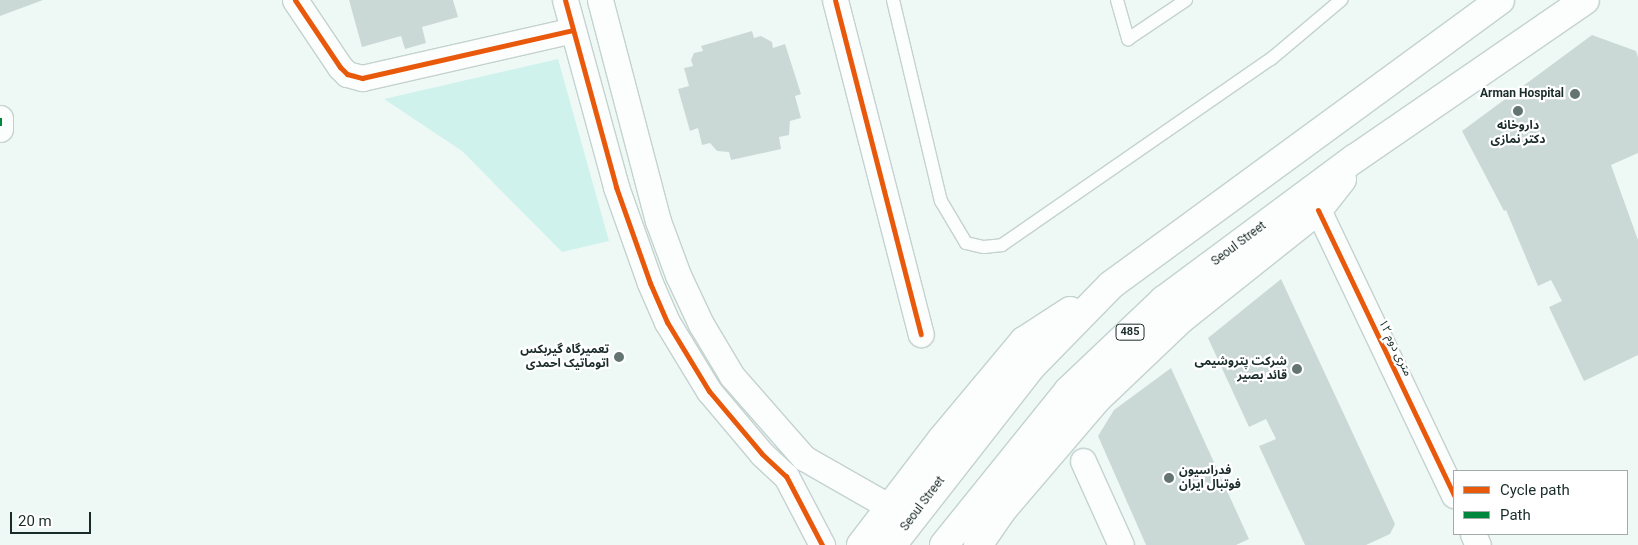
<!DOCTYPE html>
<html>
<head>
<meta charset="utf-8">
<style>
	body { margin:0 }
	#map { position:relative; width:1638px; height:545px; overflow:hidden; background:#eef9f6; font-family:Roboto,"Noto Sans Arabic",sans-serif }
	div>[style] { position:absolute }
	.green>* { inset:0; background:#cff2ec }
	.building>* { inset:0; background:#cbd9d6 }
	.roads { filter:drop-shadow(1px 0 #c4d2cf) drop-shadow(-1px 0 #c4d2cf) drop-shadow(0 1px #c4d2cf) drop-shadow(0 -1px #c4d2cf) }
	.lane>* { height:12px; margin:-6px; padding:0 6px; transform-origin:6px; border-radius:6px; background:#fcfefe }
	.street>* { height:25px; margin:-12.5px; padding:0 12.5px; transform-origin:12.5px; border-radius:12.5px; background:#fcfefe }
	.primary>* { height:28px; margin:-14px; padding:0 14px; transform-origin:14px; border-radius:14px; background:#fcfefe }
	.quiet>* { height:4px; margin-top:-2px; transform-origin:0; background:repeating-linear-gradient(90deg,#00873e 0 8px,transparent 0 12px) }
	.cycleway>* { height:5px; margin:-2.5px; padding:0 2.5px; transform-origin:2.5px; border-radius:2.5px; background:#e8590c }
	.dots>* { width:14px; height:14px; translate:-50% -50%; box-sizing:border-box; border:2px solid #fff; border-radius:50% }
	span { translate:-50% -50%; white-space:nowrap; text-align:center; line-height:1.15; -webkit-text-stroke:4.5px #fff; paint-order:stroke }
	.shield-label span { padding:1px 4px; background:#fff; border:1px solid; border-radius:4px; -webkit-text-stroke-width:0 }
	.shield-label { font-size:11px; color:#1a2c29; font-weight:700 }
	.poi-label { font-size:12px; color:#1a2c29; font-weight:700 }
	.right { translate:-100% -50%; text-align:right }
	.left { translate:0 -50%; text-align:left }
	.street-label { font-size:12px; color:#1a2c29 }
	.legend { position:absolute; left:1453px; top:470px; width:175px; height:65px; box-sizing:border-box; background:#fff; border:1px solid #a3aba9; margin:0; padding:6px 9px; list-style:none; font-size:15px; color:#1a2c29 }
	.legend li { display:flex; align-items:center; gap:10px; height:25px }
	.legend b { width:25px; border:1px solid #a3aba9 }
	.scale { position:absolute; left:10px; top:512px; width:81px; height:22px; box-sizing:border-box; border:2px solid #1a2c29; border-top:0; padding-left:6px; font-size:15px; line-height:18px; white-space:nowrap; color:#1a2c29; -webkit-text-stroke:4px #fff; paint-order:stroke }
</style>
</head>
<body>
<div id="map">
	<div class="green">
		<div style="clip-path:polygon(558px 59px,609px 241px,562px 252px,462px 151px,384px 99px)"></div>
	</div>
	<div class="building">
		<div style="clip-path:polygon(0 0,43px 0,0 16px)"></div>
		<div style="clip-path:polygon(349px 0,453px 0,458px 17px,422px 27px,426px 43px,405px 49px,401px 36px,362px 47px)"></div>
		<div style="clip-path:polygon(752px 31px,754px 38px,761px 36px,772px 42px,773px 48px,785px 44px,801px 94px,795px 96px,801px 118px,790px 121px,789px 135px,779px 137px,781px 149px,731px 160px,729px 152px,717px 151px,710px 143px,702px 145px,698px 128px,690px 131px,678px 89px,689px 86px,684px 68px,693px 66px,691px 60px,694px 53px,703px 51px,701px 46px)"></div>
		<div style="clip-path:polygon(1592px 35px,1636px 51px,1638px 57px,1638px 153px,1611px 165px,1638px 240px,1638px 355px,1584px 381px,1549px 307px,1562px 301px,1551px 280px,1538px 286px,1506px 210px,1504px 211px,1462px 131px)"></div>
		<div style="clip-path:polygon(1281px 279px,1395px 524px,1390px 534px,1366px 545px,1305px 545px,1259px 446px,1276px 439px,1266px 419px,1249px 427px,1208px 338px)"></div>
		<div style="clip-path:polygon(1171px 368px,1249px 539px,1236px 545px,1146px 545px,1098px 436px,1114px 410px)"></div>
	</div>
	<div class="roads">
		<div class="lane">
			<div style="left:893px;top:0;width:207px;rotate:76.6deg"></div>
			<div style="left:941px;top:201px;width:49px;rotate:59.2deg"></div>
			<div style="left:966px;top:243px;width:18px;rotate:13deg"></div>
			<div style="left:984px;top:247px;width:18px;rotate:-6deg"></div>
			<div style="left:1002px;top:245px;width:327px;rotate:-34.7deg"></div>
			<div style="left:1271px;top:59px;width:92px;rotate:-40.1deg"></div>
			<div style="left:1117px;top:0;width:41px;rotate:74.2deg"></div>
			<div style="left:1128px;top:39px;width:70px;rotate:-33.9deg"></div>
		</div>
		<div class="street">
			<div style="left:295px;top:0;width:81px;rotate:56.1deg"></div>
			<div style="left:340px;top:67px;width:10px;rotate:45deg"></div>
			<div style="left:347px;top:74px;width:16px;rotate:15deg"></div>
			<div style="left:362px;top:78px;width:216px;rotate:-12.8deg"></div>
			<div style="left:565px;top:0;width:194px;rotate:74.7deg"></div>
			<div style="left:616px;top:187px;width:102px;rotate:70.5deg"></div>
			<div style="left:650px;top:283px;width:43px;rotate:66.4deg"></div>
			<div style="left:667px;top:322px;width:81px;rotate:58.7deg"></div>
			<div style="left:709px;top:391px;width:82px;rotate:49.9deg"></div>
			<div style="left:762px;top:454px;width:33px;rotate:43deg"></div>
			<div style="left:786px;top:476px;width:78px;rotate:62.4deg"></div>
			<div style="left:600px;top:0;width:228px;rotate:75.3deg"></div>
			<div style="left:658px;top:221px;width:58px;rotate:69.7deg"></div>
			<div style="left:678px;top:275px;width:54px;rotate:64.9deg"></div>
			<div style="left:701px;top:324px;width:61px;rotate:59.2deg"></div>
			<div style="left:732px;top:376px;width:109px;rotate:48.7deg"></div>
			<div style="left:804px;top:458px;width:99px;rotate:29.7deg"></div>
			<div style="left:835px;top:0;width:345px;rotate:75.6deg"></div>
			<div style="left:0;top:118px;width:11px;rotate:90deg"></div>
			<div style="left:1318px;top:210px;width:316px;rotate:64.5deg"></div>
			<div style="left:1083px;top:461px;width:92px;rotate:65.7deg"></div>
			<div style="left:1473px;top:534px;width:12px;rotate:66deg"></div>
		</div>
		<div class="primary">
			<div style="left:861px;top:545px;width:133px;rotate:-52.6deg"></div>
			<div style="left:942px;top:439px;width:128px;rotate:-50.1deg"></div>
			<div style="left:1024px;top:341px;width:55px;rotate:-33.1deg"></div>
			<div style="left:892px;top:545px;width:227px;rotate:-52deg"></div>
			<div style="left:1032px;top:366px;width:113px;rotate:-45.7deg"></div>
			<div style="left:1111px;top:285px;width:482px;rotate:-36.2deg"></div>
			<div style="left:944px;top:545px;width:199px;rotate:-51.1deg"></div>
			<div style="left:1069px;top:390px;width:131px;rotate:-43.5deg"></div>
			<div style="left:1164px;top:300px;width:237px;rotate:-36.6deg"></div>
			<div style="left:1354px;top:159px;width:280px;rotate:-34.5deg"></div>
			<div style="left:978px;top:545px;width:44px;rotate:-55.2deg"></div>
			<div style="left:1003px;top:509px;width:143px;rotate:-49.5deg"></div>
			<div style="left:1096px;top:400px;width:117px;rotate:-43.6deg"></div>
			<div style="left:1181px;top:319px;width:175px;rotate:-38.5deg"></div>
			<div style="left:1318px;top:210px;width:39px;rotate:-52deg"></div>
		</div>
	</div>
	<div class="quiet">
		<div style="left:0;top:118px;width:11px;rotate:90deg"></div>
	</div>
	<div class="cycleway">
		<div style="left:295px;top:0;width:81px;rotate:56.1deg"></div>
		<div style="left:340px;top:67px;width:10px;rotate:45deg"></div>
		<div style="left:347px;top:74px;width:16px;rotate:15deg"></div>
		<div style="left:362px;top:78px;width:216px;rotate:-12.8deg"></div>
		<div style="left:565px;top:0;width:194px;rotate:74.7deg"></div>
		<div style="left:616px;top:187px;width:102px;rotate:70.5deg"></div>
		<div style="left:650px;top:283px;width:43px;rotate:66.4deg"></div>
		<div style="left:667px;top:322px;width:81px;rotate:58.7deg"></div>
		<div style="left:709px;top:391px;width:82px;rotate:49.9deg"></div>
		<div style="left:762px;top:454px;width:33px;rotate:43deg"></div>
		<div style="left:786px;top:476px;width:78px;rotate:62.4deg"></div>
		<div style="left:835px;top:0;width:345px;rotate:75.6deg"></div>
		<div style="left:1318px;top:210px;width:316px;rotate:64.5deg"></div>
	</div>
	<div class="dots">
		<div style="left:1575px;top:94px;background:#647471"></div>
		<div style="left:1518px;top:111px;background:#647471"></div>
		<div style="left:619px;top:357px;background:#647471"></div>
		<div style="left:1297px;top:369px;background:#647471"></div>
		<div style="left:1169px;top:478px;background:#647471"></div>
	</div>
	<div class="shield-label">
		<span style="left:1130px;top:332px">485</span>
	</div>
	<div class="poi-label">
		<span class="right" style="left:1564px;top:94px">Arman Hospital</span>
		<span style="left:1518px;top:133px">داروخانه<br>دکتر نمازی</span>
		<span class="right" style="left:609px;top:357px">تعمیرگاه گیربکس<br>اتوماتیک احمدی</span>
		<span class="right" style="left:1287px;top:369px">شرکت پتروشیمی<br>قائد بصیر</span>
		<span class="left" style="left:1179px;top:478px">فدراسیون<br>فوتبال ایران</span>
	</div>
	<div class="street-label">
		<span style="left:1239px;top:244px;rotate:-37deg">Seoul Street</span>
		<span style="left:1395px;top:348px;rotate:64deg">۱۲ متری دوم</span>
		<span style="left:923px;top:504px;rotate:-53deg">Seoul Street</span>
	</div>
	<ul class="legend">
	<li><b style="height:6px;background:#e8590c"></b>Cycle path</li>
	<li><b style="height:6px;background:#00873e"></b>Path</li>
	</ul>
	<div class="scale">20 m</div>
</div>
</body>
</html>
